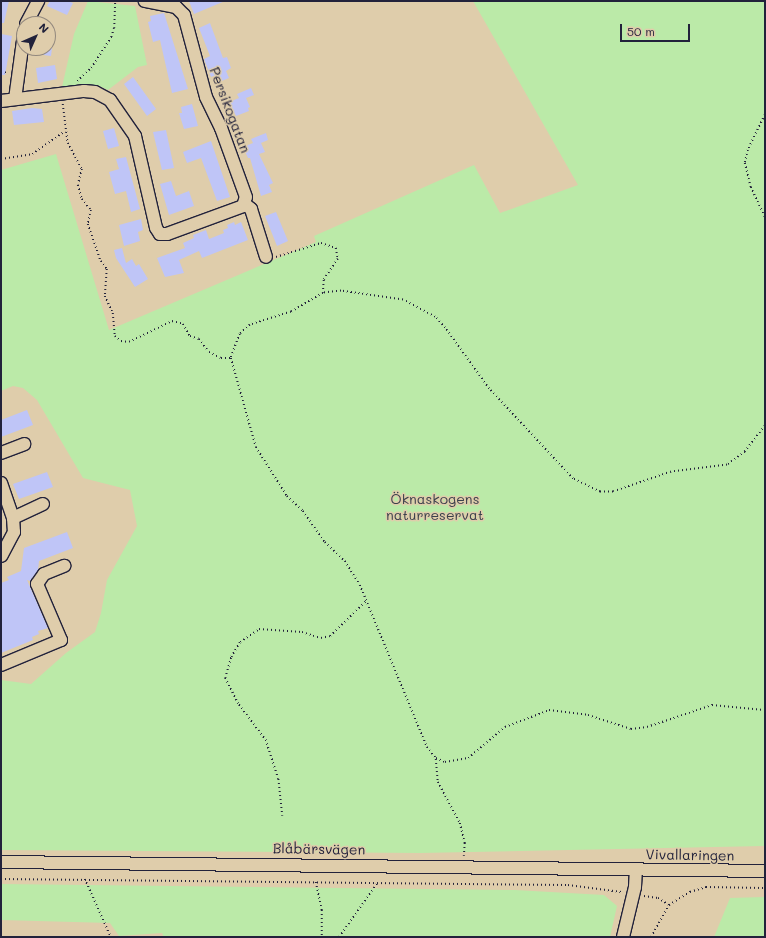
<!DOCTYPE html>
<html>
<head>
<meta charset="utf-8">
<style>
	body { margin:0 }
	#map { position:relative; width:766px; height:938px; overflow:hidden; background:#dfcdab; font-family:Mali,sans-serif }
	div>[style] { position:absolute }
	.green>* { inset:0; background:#bbeaa8 }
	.building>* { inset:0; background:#bfc5f7 }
	.path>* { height:1.5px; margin-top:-0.75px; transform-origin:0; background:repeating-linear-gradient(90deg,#22223b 0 1px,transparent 0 4px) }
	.roads { filter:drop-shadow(1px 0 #22223b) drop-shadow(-1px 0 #22223b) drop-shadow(0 1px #22223b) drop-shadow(0 -1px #22223b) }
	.minor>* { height:12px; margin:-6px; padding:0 6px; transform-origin:6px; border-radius:6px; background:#dfcdab }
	span { translate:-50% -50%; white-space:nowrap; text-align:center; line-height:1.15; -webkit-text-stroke:3px #dfcdab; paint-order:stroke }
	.street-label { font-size:14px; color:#22223b }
	.park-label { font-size:14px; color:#39404b }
	.frame { position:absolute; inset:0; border:2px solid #22223b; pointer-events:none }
	.north { position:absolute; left:16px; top:16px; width:40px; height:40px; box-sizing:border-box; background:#dfcdab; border:1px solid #93897e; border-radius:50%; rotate:45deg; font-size:11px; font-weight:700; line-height:16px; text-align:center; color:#22223b }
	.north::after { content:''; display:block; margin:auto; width:14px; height:18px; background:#22223b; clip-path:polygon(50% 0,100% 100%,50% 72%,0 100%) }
	.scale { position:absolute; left:620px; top:24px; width:70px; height:18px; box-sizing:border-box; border:2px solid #22223b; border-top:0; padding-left:5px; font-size:12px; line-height:14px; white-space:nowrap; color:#22223b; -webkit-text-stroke:3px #dfcdab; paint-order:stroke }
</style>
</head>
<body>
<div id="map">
	<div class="green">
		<div style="clip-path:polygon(88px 1px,135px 6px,147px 65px,138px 67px,108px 90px,97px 85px,62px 87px,74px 34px)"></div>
		<div style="clip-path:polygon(473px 1px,765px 1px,765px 846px,420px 853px,1px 850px,1px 680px,31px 684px,66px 653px,95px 632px,101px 613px,107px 580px,137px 526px,130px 490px,83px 478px,37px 400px,23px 388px,13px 386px,1px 391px,1px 170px,56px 154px,109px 330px,316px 242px,314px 236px,474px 165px,500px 213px,578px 185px)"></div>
		<div style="clip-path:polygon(1px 884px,515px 890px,604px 895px,617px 906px,610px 937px,164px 937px,162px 933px,119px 936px,110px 923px,1px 920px)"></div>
		<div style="clip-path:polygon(765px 897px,765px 937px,714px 937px,730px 898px)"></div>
	</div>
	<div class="building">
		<div style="clip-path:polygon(1px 1px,9px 1px,4px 23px,1px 23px)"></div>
		<div style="clip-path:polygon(50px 1px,68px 1px,73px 3px,67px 15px,47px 6px)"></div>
		<div style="clip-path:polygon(189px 1px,225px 1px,194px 14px)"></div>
		<div style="clip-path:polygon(164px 13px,188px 89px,172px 93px,160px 40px,153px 42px,148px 22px,151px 21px,150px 16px)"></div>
		<div style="clip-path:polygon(210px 23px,223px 58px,227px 57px,231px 68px,226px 71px,229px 78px,219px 82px,216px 75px,211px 77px,204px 59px,210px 56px,199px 28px)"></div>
		<div style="clip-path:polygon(1px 34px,12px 36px,5px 75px,1px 75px)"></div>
		<div style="clip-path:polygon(30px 48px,52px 48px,51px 56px,29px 53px)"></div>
		<div style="clip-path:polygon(55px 65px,57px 79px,38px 83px,36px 68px)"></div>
		<div style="clip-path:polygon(133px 77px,156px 109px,147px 116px,124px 84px)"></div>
		<div style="clip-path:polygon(251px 88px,254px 95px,246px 98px,250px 107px,248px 108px,249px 111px,236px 116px,229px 102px,239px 98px,237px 94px)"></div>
		<div style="clip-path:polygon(192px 104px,198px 126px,184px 129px,179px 113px,182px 113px,181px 107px)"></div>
		<div style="clip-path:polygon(32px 108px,42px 109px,44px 122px,14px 125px,12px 111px)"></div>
		<div style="clip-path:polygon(114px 128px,119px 146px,108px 149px,103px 131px)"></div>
		<div style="clip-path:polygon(166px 130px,174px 168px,162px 170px,153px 132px)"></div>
		<div style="clip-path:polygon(266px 133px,268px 140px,261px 143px,265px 152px,259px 154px,273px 183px,269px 185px,272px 192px,261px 196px,250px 158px,248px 158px,243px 147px,253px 143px,251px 139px)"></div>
		<div style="clip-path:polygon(211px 141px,230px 197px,217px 201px,201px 158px,187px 163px,183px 152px)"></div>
		<div style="clip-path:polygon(126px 157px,140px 209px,131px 212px,126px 191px,115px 194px,109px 172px,119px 169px,116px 159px)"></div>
		<div style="clip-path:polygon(171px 181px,176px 196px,189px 191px,194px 206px,169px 215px,160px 184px)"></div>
		<div style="clip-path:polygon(276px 212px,288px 241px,277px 246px,265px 216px)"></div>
		<div style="clip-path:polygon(141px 219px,143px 230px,138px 232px,140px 241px,124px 246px,119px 225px)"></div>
		<div style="clip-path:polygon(234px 222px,235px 225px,241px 222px,248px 240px,202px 258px,199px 251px,179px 260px,184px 273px,165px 277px,157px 258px,185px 248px,183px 243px,194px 238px,193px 235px,206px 230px,209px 239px,224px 233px,223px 230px,228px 228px,227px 225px)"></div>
		<div style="clip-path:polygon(122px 248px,126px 263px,132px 259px,136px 266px,139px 264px,148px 279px,135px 287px,116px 258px,114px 250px)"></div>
		<div style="clip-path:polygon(27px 410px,33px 425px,1px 437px,1px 420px)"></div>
		<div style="clip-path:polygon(47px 472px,53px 487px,19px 499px,13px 484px)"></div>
		<div style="clip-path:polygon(67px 532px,73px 548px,39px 561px,38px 570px,30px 581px,27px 580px,48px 628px,38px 631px,39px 634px,32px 637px,33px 640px,1px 653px,1px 583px,9px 580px,7px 577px,21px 571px,24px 548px)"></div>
	</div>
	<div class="path">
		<div style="left:1px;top:71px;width:6px;rotate:18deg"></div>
		<div style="left:77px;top:81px;width:19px;rotate:-43deg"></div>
		<div style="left:91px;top:68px;width:37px;rotate:-57deg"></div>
		<div style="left:111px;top:37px;width:9px;rotate:-72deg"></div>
		<div style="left:114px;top:28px;width:27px;rotate:-88deg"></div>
		<div style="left:63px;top:104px;width:39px;rotate:83deg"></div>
		<div style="left:68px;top:143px;width:30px;rotate:62deg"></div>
		<div style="left:82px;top:169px;width:16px;rotate:104deg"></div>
		<div style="left:78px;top:185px;width:15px;rotate:74deg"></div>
		<div style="left:82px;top:199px;width:14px;rotate:51deg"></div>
		<div style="left:91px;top:210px;width:14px;rotate:102deg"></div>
		<div style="left:88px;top:224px;width:39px;rotate:71deg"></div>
		<div style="left:101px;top:261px;width:10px;rotate:53deg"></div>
		<div style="left:107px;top:269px;width:27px;rotate:94deg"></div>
		<div style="left:105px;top:296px;width:19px;rotate:65deg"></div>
		<div style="left:113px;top:313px;width:23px;rotate:85deg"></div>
		<div style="left:115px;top:336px;width:8px;rotate:40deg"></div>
		<div style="left:121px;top:341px;width:8px;rotate:7deg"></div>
		<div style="left:129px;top:342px;width:48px;rotate:-26deg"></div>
		<div style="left:172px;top:321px;width:11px;rotate:15deg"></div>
		<div style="left:183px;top:324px;width:14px;rotate:60deg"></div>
		<div style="left:190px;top:336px;width:9px;rotate:18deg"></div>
		<div style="left:199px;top:339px;width:16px;rotate:52deg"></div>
		<div style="left:209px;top:352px;width:13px;rotate:27deg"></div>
		<div style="left:221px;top:358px;width:10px"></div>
		<div style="left:765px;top:115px;width:39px;rotate:116deg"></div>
		<div style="left:748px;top:150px;width:13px;rotate:103deg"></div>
		<div style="left:745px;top:163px;width:25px;rotate:76deg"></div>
		<div style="left:751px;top:187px;width:33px;rotate:65deg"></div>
		<div style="left:1px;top:159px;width:31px;rotate:-9deg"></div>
		<div style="left:32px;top:154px;width:40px;rotate:-34.9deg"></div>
		<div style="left:276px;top:257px;width:47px;rotate:-17.3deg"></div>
		<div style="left:321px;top:243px;width:16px;rotate:18deg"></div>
		<div style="left:336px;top:248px;width:11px;rotate:80deg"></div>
		<div style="left:338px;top:259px;width:25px;rotate:124deg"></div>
		<div style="left:324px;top:280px;width:13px;rotate:94deg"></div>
		<div style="left:765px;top:426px;width:33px;rotate:128deg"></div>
		<div style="left:745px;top:452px;width:22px;rotate:144deg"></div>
		<div style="left:727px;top:465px;width:56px;rotate:172.9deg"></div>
		<div style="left:671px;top:472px;width:61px;rotate:161deg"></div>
		<div style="left:613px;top:492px;width:13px;rotate:180deg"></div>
		<div style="left:600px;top:492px;width:30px;rotate:-154deg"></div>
		<div style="left:573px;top:479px;width:123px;rotate:-133deg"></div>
		<div style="left:489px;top:389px;width:75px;rotate:-125.8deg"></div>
		<div style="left:445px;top:328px;width:15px;rotate:-132deg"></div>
		<div style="left:435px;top:317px;width:36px;rotate:-152deg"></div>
		<div style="left:403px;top:300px;width:63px;rotate:-171.7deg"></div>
		<div style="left:341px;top:291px;width:18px;rotate:174deg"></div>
		<div style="left:323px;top:293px;width:37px;rotate:149deg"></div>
		<div style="left:291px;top:312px;width:43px;rotate:162.4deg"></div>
		<div style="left:250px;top:325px;width:13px;rotate:138deg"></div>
		<div style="left:240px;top:334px;width:26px;rotate:111deg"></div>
		<div style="left:231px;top:358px;width:92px;rotate:74.3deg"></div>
		<div style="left:256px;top:447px;width:58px;rotate:57.7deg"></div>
		<div style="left:287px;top:496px;width:22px;rotate:43deg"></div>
		<div style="left:303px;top:511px;width:38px;rotate:55deg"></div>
		<div style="left:325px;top:542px;width:28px;rotate:44deg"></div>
		<div style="left:345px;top:561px;width:28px;rotate:58deg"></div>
		<div style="left:360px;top:585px;width:175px;rotate:67.5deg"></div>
		<div style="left:427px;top:747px;width:14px;rotate:51deg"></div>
		<div style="left:436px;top:758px;width:10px;rotate:24deg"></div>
		<div style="left:445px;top:762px;width:23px;rotate:-10deg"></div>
		<div style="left:468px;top:758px;width:48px;rotate:-40deg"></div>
		<div style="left:505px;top:727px;width:47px;rotate:-21.1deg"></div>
		<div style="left:549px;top:710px;width:39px;rotate:7deg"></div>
		<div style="left:588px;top:715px;width:45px;rotate:18deg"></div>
		<div style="left:631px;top:729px;width:16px;rotate:-7deg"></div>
		<div style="left:647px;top:727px;width:69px;rotate:-18.7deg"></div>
		<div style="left:712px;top:705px;width:53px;rotate:5.4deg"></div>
		<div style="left:436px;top:759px;width:23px;rotate:85deg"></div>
		<div style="left:438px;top:782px;width:47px;rotate:61.8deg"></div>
		<div style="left:460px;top:823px;width:21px;rotate:76deg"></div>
		<div style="left:465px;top:843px;width:13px;rotate:94deg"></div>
		<div style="left:282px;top:816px;width:37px;rotate:-96deg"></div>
		<div style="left:278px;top:779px;width:40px;rotate:-108deg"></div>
		<div style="left:266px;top:741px;width:46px;rotate:-127.1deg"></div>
		<div style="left:238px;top:704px;width:29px;rotate:-117deg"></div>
		<div style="left:225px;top:678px;width:22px;rotate:-74deg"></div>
		<div style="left:231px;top:657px;width:17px;rotate:-59deg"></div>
		<div style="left:240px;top:642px;width:23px;rotate:-34deg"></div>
		<div style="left:259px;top:629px;width:43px;rotate:4deg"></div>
		<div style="left:302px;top:632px;width:20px;rotate:18deg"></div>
		<div style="left:321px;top:638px;width:9px;rotate:-13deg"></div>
		<div style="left:330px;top:636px;width:50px;rotate:-44.2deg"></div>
		<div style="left:1px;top:879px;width:567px;rotate:0.61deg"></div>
		<div style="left:568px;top:885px;width:54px;rotate:7.4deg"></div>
		<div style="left:85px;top:879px;width:64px;rotate:65.9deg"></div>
		<div style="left:316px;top:882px;width:29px;rotate:78deg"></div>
		<div style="left:322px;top:910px;width:27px;rotate:90deg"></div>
		<div style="left:644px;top:896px;width:14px;rotate:8deg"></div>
		<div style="left:658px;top:898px;width:13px;rotate:32deg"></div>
		<div style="left:339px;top:937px;width:67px;rotate:-54.7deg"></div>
		<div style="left:651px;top:937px;width:37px;rotate:-61deg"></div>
		<div style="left:669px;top:905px;width:25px;rotate:-32deg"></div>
		<div style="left:690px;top:892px;width:17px;rotate:-17deg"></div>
		<div style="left:706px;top:887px;width:59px;rotate:1deg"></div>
	</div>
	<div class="roads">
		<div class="minor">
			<div style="left:26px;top:24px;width:26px;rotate:-62deg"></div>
			<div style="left:15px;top:99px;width:67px;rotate:-82.2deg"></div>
			<div style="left:1px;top:101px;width:84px;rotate:-6.9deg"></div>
			<div style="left:84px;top:91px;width:11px;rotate:5deg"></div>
			<div style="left:95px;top:92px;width:17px;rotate:28deg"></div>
			<div style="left:110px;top:100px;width:44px;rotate:55.2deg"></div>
			<div style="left:135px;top:136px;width:94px;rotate:77.1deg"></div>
			<div style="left:156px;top:228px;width:7px;rotate:56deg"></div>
			<div style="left:160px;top:234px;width:7px"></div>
			<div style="left:167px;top:234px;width:81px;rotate:-20.2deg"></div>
			<div style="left:243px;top:206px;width:9px;rotate:-72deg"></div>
			<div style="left:246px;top:197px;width:73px;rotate:-109.9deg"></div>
			<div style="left:221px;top:128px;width:34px;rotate:-116deg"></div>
			<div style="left:206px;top:97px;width:85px;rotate:-105deg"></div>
			<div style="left:184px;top:15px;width:11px;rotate:-135deg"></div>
			<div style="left:176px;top:7px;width:32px;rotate:-169deg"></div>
			<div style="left:245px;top:204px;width:8px;rotate:40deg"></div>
			<div style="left:251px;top:209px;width:50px;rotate:72.6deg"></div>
			<div style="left:1px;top:453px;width:25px;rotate:-21deg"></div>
			<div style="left:1px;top:483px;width:37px;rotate:71deg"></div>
			<div style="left:13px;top:518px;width:14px;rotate:86deg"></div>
			<div style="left:14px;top:532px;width:27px;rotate:118deg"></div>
			<div style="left:13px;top:518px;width:33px;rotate:-25deg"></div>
			<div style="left:1px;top:665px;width:65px;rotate:-22.6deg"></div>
			<div style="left:61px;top:640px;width:61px;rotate:-113.2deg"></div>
			<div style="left:37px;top:584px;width:12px;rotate:-55deg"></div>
			<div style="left:44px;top:574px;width:22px;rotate:-22deg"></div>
			<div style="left:1px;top:862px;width:764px;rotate:0.67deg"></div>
			<div style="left:623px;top:937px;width:51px;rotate:-76.5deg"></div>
			<div style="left:635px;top:887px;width:17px;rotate:-87deg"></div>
		</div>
	</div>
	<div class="street-label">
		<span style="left:230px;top:110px;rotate:69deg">Persikogatan</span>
		<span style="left:319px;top:849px;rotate:1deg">Blåbärsvägen</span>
		<span style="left:690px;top:855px;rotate:1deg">Vivallaringen</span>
	</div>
	<div class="park-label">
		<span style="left:435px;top:507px">Öknaskogens<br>naturreservat</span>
	</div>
	<div class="frame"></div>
	<div class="north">N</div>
	<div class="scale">50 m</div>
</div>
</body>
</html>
